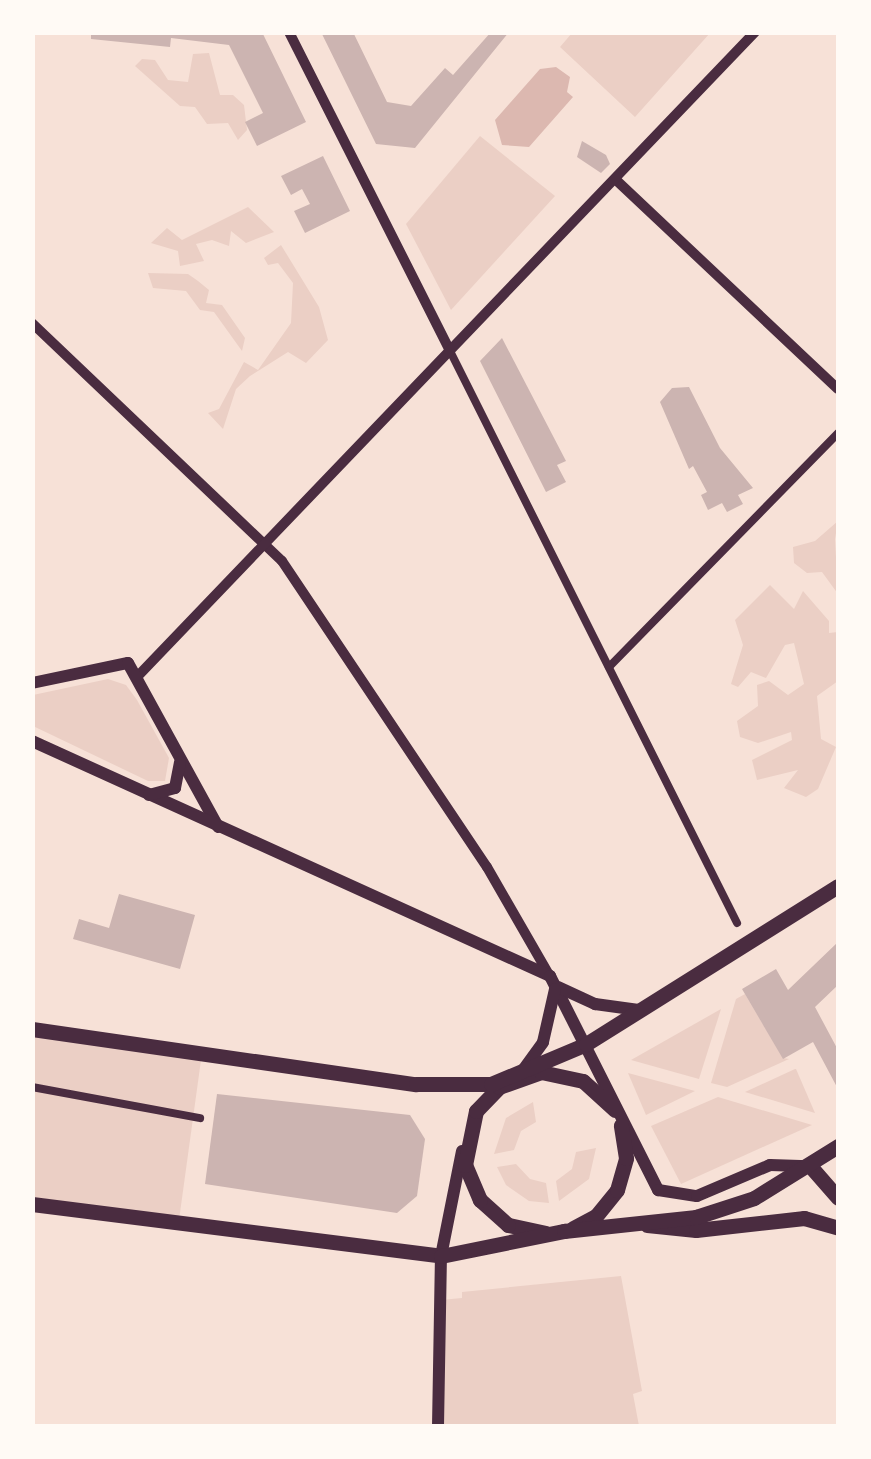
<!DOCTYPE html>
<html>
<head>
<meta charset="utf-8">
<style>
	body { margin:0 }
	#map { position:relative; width:871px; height:1459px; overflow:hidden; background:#f7e1d7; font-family:"Crimson Pro",serif }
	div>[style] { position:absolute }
	.green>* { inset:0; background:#ebcfc5 }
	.water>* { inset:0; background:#dcb8b0 }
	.building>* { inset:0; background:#ccb4b1 }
	.pedestrian>* { height:8px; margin:-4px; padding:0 4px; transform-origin:4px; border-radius:4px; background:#4a2c40 }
	.minor>* { height:10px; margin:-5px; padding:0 5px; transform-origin:5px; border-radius:5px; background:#4a2c40 }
	.tertiary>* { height:12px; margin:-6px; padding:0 6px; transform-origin:6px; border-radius:6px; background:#4a2c40 }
	.secondary>* { height:15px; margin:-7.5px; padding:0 7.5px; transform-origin:7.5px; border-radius:7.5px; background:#4a2c40 }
	.primary>* { height:15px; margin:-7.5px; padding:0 7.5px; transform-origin:7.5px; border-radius:7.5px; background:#4a2c40 }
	span { translate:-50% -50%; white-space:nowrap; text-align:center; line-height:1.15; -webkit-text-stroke:10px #fffaf5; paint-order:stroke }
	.frame { position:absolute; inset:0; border:35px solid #fffaf5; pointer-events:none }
</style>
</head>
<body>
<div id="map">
	<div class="green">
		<div style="clip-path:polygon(572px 33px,572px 32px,710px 33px,635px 117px,560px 47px)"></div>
		<div style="clip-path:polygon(209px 53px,220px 95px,233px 95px,244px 105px,247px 130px,238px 140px,228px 123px,207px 124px,195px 107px,180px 106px,135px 66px,142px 59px,155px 60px,168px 80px,188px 82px,193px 54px)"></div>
		<div style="clip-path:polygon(480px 136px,555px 196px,451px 310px,406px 224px)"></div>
		<div style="clip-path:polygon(248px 207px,274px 232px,246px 243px,231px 231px,229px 246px,212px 240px,196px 244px,204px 261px,180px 266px,178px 251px,151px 243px,167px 228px,182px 240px)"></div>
		<div style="clip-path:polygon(281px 245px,319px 307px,328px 340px,306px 363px,288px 352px,250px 376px,236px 389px,223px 429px,208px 413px,219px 409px,244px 362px,258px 370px,291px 323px,293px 283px,278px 263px,268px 265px,264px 258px)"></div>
		<div style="clip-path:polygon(148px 273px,188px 274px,198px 281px,209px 290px,206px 303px,222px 305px,245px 338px,242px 351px,214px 312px,200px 310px,186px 291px,153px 288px)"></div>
		<div style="clip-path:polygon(838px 521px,835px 539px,838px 594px,822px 572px,807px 573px,794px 563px,793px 547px,815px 541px)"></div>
		<div style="clip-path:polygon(770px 585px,794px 609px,803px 591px,829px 621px,829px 633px,838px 632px,838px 681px,817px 696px,821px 739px,836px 747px,818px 789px,806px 797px,784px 788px,798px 770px,757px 780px,752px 760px,792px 740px,791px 732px,758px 743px,740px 737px,737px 721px,758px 706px,757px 685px,769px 681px,788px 695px,804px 684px,794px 643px,785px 645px,766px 678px,751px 672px,738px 687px,731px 684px,743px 645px,735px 620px)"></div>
		<div style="clip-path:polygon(108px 679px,126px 685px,137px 700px,169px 758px,165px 781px,148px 781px,33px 726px,33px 695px)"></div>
		<div style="clip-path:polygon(745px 994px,783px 1058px,789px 1059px,727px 1087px,711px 1083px,736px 999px)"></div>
		<div style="clip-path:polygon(721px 1009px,699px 1079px,631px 1060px)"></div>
		<div style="clip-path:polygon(32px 1032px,201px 1060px,179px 1220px,33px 1197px)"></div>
		<div style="clip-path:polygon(796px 1069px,815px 1113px,745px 1092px,795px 1069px)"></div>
		<div style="clip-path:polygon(628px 1073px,695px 1091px,646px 1115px)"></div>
		<div style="clip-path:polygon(718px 1097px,812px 1125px,681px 1184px,651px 1126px)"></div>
		<div style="clip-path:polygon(533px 1102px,536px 1122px,521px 1131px,514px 1150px,494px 1154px,506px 1118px)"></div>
		<div style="clip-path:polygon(596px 1148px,589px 1179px,559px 1201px,556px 1181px,572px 1169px,576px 1152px)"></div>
		<div style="clip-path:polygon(516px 1164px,530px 1179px,546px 1183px,549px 1203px,529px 1201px,506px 1185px,497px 1167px)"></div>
		<div style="clip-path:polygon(621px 1276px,642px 1391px,633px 1394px,639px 1426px,441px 1426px,441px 1300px,462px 1298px,462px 1292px)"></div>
	</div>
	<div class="water">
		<div style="clip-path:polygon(556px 67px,570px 77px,567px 92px,573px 97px,529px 147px,502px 145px,495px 120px,540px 69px)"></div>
	</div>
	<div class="building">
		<div style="clip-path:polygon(91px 32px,262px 32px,306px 122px,257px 146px,245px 122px,263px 113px,229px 45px,171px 38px,170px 47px,91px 39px)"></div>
		<div style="clip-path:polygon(321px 32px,353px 32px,387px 102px,411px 106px,445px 68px,453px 75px,491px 32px,509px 32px,415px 148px,376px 144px)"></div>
		<div style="clip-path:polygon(582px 141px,606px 155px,610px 164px,601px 173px,577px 157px)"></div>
		<div style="clip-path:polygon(323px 156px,350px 211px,305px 233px,294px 211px,310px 204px,302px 189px,291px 195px,281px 176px)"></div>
		<div style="clip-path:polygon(502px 338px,566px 461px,557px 465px,566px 482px,546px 492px,480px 361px)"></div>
		<div style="clip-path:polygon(689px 387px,720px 448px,753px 488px,738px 495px,743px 504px,727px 512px,722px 503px,708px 510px,701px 495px,707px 492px,693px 466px,689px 469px,660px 402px,672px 388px)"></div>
		<div style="clip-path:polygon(119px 894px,195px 915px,180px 969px,73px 939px,79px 919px,109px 928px)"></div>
		<div style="clip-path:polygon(838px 942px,838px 985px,815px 1007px,838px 1050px,838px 1089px,813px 1042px,783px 1059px,742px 989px,776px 969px,788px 990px)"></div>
		<div style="clip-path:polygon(217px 1094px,410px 1115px,425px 1139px,417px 1196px,397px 1213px,205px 1184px)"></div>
	</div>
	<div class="pedestrian">
		<div style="left:450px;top:351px;width:640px;rotate:63.35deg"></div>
		<div style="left:609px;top:667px;width:327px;rotate:-45.6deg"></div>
		<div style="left:32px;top:1087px;width:171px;rotate:10.5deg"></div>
	</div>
	<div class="minor">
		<div style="left:289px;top:32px;width:357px;rotate:63.2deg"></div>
		<div style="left:615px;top:179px;width:306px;rotate:43.3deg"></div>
		<div style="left:32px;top:323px;width:345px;rotate:43.6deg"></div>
		<div style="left:282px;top:561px;width:368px;rotate:56.2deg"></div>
		<div style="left:487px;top:867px;width:125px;rotate:60.1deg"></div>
		<div style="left:136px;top:678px;width:895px;rotate:-46.22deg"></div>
	</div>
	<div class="tertiary">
		<div style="left:32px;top:683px;width:98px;rotate:-11.8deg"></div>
		<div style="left:128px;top:663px;width:187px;rotate:61.2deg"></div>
		<div style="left:32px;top:741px;width:569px;rotate:24.4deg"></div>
		<div style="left:550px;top:976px;width:240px;rotate:63.2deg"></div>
		<div style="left:658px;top:1190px;width:39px;rotate:9deg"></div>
		<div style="left:697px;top:1196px;width:79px;rotate:-23deg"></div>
		<div style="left:770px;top:1165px;width:38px;rotate:2deg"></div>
		<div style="left:149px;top:795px;width:27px;rotate:-15deg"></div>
		<div style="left:175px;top:788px;width:26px;rotate:-79deg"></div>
		<div style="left:558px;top:987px;width:41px;rotate:24.7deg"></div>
		<div style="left:595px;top:1004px;width:44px;rotate:7.8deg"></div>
		<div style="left:523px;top:1070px;width:34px;rotate:-54deg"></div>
		<div style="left:543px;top:1042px;width:54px;rotate:-77.2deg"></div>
		<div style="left:438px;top:1426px;width:170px;rotate:-89deg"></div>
		<div style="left:441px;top:1256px;width:107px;rotate:-78.7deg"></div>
	</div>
	<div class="secondary">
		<div style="left:811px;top:1167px;width:41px;rotate:48.9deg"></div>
		<div style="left:647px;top:1225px;width:49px;rotate:5.8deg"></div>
		<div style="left:696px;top:1230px;width:109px;rotate:-6.3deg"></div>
		<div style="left:804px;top:1218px;width:35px;rotate:16deg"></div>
		<div style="left:573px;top:1228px;width:26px;rotate:-28deg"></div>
		<div style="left:596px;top:1216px;width:33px;rotate:-51deg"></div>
		<div style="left:617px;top:1190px;width:33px;rotate:-74deg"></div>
		<div style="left:626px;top:1158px;width:33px;rotate:-99deg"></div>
		<div style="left:546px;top:1233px;width:39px;rotate:-168deg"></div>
		<div style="left:508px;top:1225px;width:38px;rotate:-138deg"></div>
		<div style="left:480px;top:1200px;width:38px;rotate:-113deg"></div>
		<div style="left:465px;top:1165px;width:55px;rotate:-78.5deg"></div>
		<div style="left:476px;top:1111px;width:33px;rotate:-46deg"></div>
		<div style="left:499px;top:1087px;width:45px;rotate:-19.7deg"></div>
		<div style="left:541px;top:1072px;width:43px;rotate:12.1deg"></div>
		<div style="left:583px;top:1081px;width:43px;rotate:42.2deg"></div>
	</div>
	<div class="primary">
		<div style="left:32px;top:1029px;width:388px;rotate:8.2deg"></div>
		<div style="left:416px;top:1084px;width:75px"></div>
		<div style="left:491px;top:1084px;width:103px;rotate:-22.8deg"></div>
		<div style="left:586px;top:1044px;width:297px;rotate:-32.1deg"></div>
		<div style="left:32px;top:1204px;width:412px;rotate:7.2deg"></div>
		<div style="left:441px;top:1256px;width:126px;rotate:-11.5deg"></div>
		<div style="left:564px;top:1231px;width:133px;rotate:-6.1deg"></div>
		<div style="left:696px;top:1217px;width:61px;rotate:-18.1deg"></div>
		<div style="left:754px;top:1198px;width:99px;rotate:-31.8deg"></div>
	</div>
	<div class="frame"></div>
</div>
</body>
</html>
